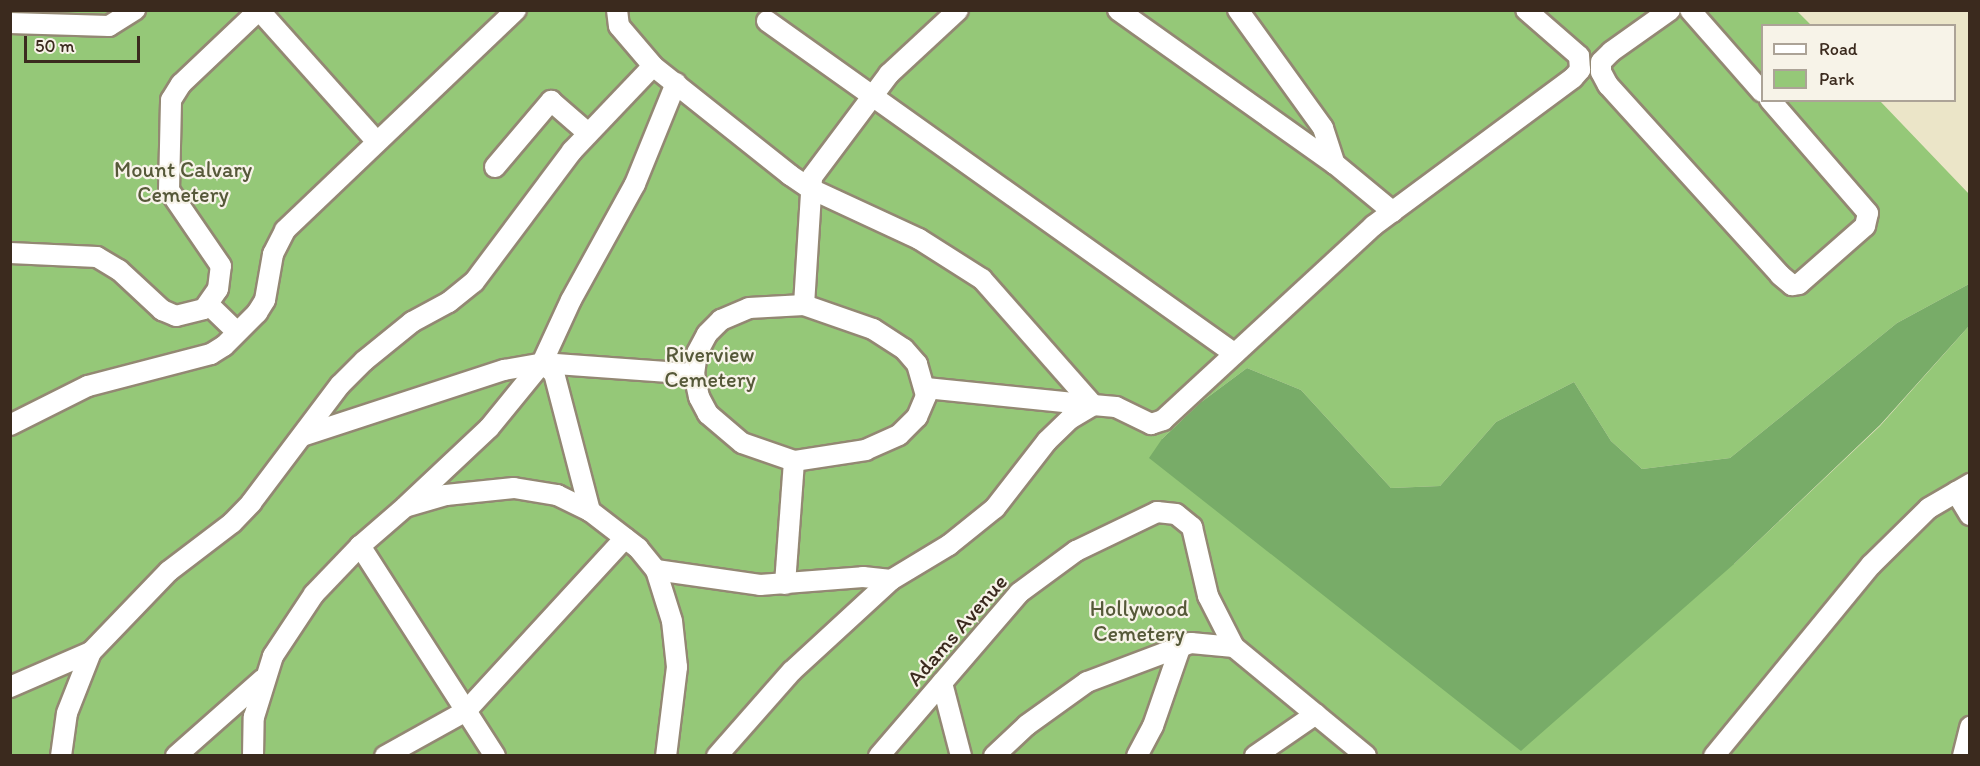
<!DOCTYPE html>
<html>
<head>
<meta charset="utf-8">
<style>
	body { margin:0 }
	#map { position:relative; width:1980px; height:766px; overflow:hidden; background:#ebe5c8; font-family:Itim,sans-serif }
	div>[style] { position:absolute }
	.green>* { inset:0; background:#95c878 }
	.forest>* { inset:0; background:#78ac68 }
	.roads { filter:drop-shadow(2px 0 #938873) drop-shadow(-2px 0 #938873) drop-shadow(0 2px #938873) drop-shadow(0 -2px #938873) }
	.minor>* { height:20px; margin:-10px; padding:0 10px; transform-origin:10px; border-radius:10px; background:#fff }
	span { translate:-50% -50%; white-space:nowrap; text-align:center; line-height:1.15; -webkit-text-stroke:4.5px #f7f3e8; paint-order:stroke }
	.park-label { font-size:22px; color:#565939 }
	.street-label { font-size:22px; color:#3b2a1e }
	.frame { position:absolute; inset:0; border:12px solid #3b2a1e; pointer-events:none }
	.legend { position:absolute; left:1761px; top:24px; width:195px; height:78px; box-sizing:border-box; background:#f7f3e8; border:2px solid #aca397; margin:0; padding:8px 10px; list-style:none; font-size:18px; color:#3b2a1e }
	.legend li { display:flex; align-items:center; gap:12px; height:30px }
	.legend b { width:30px; border:2px solid #aca397 }
	.scale { position:absolute; left:24px; top:36px; width:116px; height:27px; box-sizing:border-box; border:3px solid #3b2a1e; border-top:0; padding-left:8px; font-size:18px; line-height:21px; white-space:nowrap; color:#3b2a1e; -webkit-text-stroke:4px #f7f3e8; paint-order:stroke }
</style>
</head>
<body>
<div id="map">
	<div class="green">
		<div style="clip-path:polygon(10px 11px,1797px 11px,1811px 25px,1762px 26px,1762px 100px,1880px 101px,1969px 194px,1969px 284px,1897px 323px,1730px 458px,1642px 469px,1611px 441px,1574px 382px,1496px 422px,1440px 486px,1391px 488px,1301px 390px,1247px 368px,1200px 403px,1162px 439px,1734px 564px,1880px 426px,1969px 326px,1969px 755px,11px 755px)"></div>
	</div>
	<div class="forest">
		<div style="clip-path:polygon(1969px 284px,1969px 326px,1880px 425px,1734px 564px,1521px 751px,1149px 458px,1162px 439px,1200px 403px,1247px 368px,1301px 390px,1391px 488px,1440px 486px,1496px 422px,1574px 382px,1611px 441px,1642px 469px,1730px 458px,1897px 323px)"></div>
	</div>
	<div class="roads">
		<div class="minor">
			<div style="left:259px;top:10px;width:176px;rotate:48.2deg"></div>
			<div style="left:617px;top:10px;width:16px;rotate:83deg"></div>
			<div style="left:619px;top:26px;width:52px;rotate:49.6deg"></div>
			<div style="left:653px;top:66px;width:175px;rotate:38.5deg"></div>
			<div style="left:790px;top:175px;width:23px;rotate:34deg"></div>
			<div style="left:809px;top:188px;width:121px;rotate:24.9deg"></div>
			<div style="left:919px;top:239px;width:75px;rotate:32.4deg"></div>
			<div style="left:982px;top:279px;width:168px;rotate:48.6deg"></div>
			<div style="left:1118px;top:10px;width:266px;rotate:35.4deg"></div>
			<div style="left:1335px;top:164px;width:75px;rotate:39.6deg"></div>
			<div style="left:1238px;top:10px;width:145px;rotate:54.2deg"></div>
			<div style="left:1323px;top:128px;width:38px;rotate:72deg"></div>
			<div style="left:1670px;top:10px;width:72px;rotate:144.6deg"></div>
			<div style="left:1611px;top:52px;width:14px;rotate:135deg"></div>
			<div style="left:1601px;top:62px;width:10px;rotate:90deg"></div>
			<div style="left:1601px;top:72px;width:15px;rotate:62deg"></div>
			<div style="left:1608px;top:85px;width:256px;rotate:47.8deg"></div>
			<div style="left:1780px;top:275px;width:16px;rotate:40deg"></div>
			<div style="left:1792px;top:285px;width:7px;rotate:-8deg"></div>
			<div style="left:1799px;top:284px;width:88px;rotate:-41.3deg"></div>
			<div style="left:1865px;top:226px;width:13px;rotate:-77deg"></div>
			<div style="left:1868px;top:213px;width:150px;rotate:-130.9deg"></div>
			<div style="left:1690px;top:10px;width:109px;rotate:48.7deg"></div>
			<div style="left:767px;top:21px;width:574px;rotate:35.43deg"></div>
			<div style="left:10px;top:23px;width:99px;rotate:1.7deg"></div>
			<div style="left:109px;top:26px;width:31px;rotate:-32deg"></div>
			<div style="left:495px;top:167px;width:87px;rotate:-49.7deg"></div>
			<div style="left:551px;top:101px;width:49px;rotate:40.9deg"></div>
			<div style="left:10px;top:253px;width:87px;rotate:2.6deg"></div>
			<div style="left:97px;top:257px;width:26px;rotate:31deg"></div>
			<div style="left:119px;top:270px;width:59px;rotate:42.9deg"></div>
			<div style="left:162px;top:310px;width:15px;rotate:23deg"></div>
			<div style="left:176px;top:316px;width:29px;rotate:-14deg"></div>
			<div style="left:204px;top:309px;width:24px;rotate:-55deg"></div>
			<div style="left:218px;top:289px;width:23px;rotate:-83deg"></div>
			<div style="left:221px;top:266px;width:92px;rotate:-124.4deg"></div>
			<div style="left:169px;top:190px;width:90px;rotate:-88.7deg"></div>
			<div style="left:171px;top:100px;width:19px;rotate:-58deg"></div>
			<div style="left:181px;top:84px;width:108px;rotate:-43.5deg"></div>
			<div style="left:208px;top:304px;width:39px;rotate:44deg"></div>
			<div style="left:804px;top:305px;width:73px;rotate:19.2deg"></div>
			<div style="left:873px;top:329px;width:37px;rotate:33deg"></div>
			<div style="left:904px;top:349px;width:20px;rotate:49deg"></div>
			<div style="left:917px;top:364px;width:33px;rotate:74deg"></div>
			<div style="left:926px;top:396px;width:23px;rotate:113deg"></div>
			<div style="left:917px;top:417px;width:25px;rotate:135deg"></div>
			<div style="left:899px;top:435px;width:36px;rotate:156deg"></div>
			<div style="left:866px;top:450px;width:73px;rotate:171.3deg"></div>
			<div style="left:794px;top:461px;width:55px;rotate:-160.9deg"></div>
			<div style="left:742px;top:443px;width:45px;rotate:-139.5deg"></div>
			<div style="left:708px;top:414px;width:19px;rotate:-118deg"></div>
			<div style="left:699px;top:397px;width:24px;rotate:-102deg"></div>
			<div style="left:694px;top:374px;width:21px;rotate:-82deg"></div>
			<div style="left:697px;top:353px;width:21px;rotate:-62deg"></div>
			<div style="left:707px;top:334px;width:20px;rotate:-45deg"></div>
			<div style="left:721px;top:320px;width:30px;rotate:-23deg"></div>
			<div style="left:749px;top:308px;width:55px;rotate:-3.1deg"></div>
			<div style="left:804px;top:305px;width:128px;rotate:-86.4deg"></div>
			<div style="left:812px;top:177px;width:129px;rotate:-53.2deg"></div>
			<div style="left:889px;top:74px;width:94px;rotate:-42.8deg"></div>
			<div style="left:542px;top:363px;width:16px;rotate:40deg"></div>
			<div style="left:554px;top:373px;width:143px;rotate:75.4deg"></div>
			<div style="left:926px;top:388px;width:168px;rotate:5.8deg"></div>
			<div style="left:10px;top:425px;width:87px;rotate:-26.6deg"></div>
			<div style="left:88px;top:386px;width:127px;rotate:-14.6deg"></div>
			<div style="left:211px;top:354px;width:15px;rotate:-32deg"></div>
			<div style="left:224px;top:346px;width:47px;rotate:-45deg"></div>
			<div style="left:257px;top:313px;width:15px;rotate:-58deg"></div>
			<div style="left:265px;top:300px;width:47px;rotate:-80.1deg"></div>
			<div style="left:273px;top:254px;width:27px;rotate:-63deg"></div>
			<div style="left:285px;top:230px;width:319px;rotate:-43.6deg"></div>
			<div style="left:302px;top:436px;width:213px;rotate:-18.1deg"></div>
			<div style="left:504px;top:370px;width:39px;rotate:-10deg"></div>
			<div style="left:542px;top:363px;width:152px;rotate:4.1deg"></div>
			<div style="left:1956px;top:492px;width:27px;rotate:59deg"></div>
			<div style="left:407px;top:505px;width:112px;rotate:-43.2deg"></div>
			<div style="left:489px;top:428px;width:84px;rotate:-50.8deg"></div>
			<div style="left:542px;top:363px;width:69px;rotate:-65.3deg"></div>
			<div style="left:571px;top:300px;width:132px;rotate:-61.1deg"></div>
			<div style="left:635px;top:184px;width:109px;rotate:-67.9deg"></div>
			<div style="left:656px;top:570px;width:105px;rotate:8.2deg"></div>
			<div style="left:760px;top:585px;width:103px;rotate:-4.4deg"></div>
			<div style="left:863px;top:577px;width:28px;rotate:6deg"></div>
			<div style="left:785px;top:584px;width:123px;rotate:-85.8deg"></div>
			<div style="left:942px;top:683px;width:75px;rotate:75.4deg"></div>
			<div style="left:10px;top:687px;width:88px;rotate:-23.4deg"></div>
			<div style="left:61px;top:756px;width:43px;rotate:-82.1deg"></div>
			<div style="left:67px;top:713px;width:66px;rotate:-68.5deg"></div>
			<div style="left:91px;top:652px;width:112px;rotate:-46.1deg"></div>
			<div style="left:169px;top:571px;width:79px;rotate:-37.3deg"></div>
			<div style="left:232px;top:523px;width:28px;rotate:-46deg"></div>
			<div style="left:251px;top:503px;width:148px;rotate:-53deg"></div>
			<div style="left:340px;top:385px;width:34px;rotate:-45deg"></div>
			<div style="left:364px;top:361px;width:62px;rotate:-39.1deg"></div>
			<div style="left:412px;top:322px;width:42px;rotate:-28.4deg"></div>
			<div style="left:449px;top:302px;width:32px;rotate:-39deg"></div>
			<div style="left:474px;top:282px;width:164px;rotate:-53.2deg"></div>
			<div style="left:572px;top:151px;width:117px;rotate:-46.4deg"></div>
			<div style="left:176px;top:756px;width:116px;rotate:-41.5deg"></div>
			<div style="left:253px;top:756px;width:39px;rotate:-89deg"></div>
			<div style="left:254px;top:717px;width:64px;rotate:-72.7deg"></div>
			<div style="left:273px;top:656px;width:74px;rotate:-56.5deg"></div>
			<div style="left:314px;top:594px;width:66px;rotate:-46.2deg"></div>
			<div style="left:385px;top:756px;width:93px;rotate:-29.1deg"></div>
			<div style="left:466px;top:711px;width:235px;rotate:-47.4deg"></div>
			<div style="left:495px;top:756px;width:250px;rotate:-122.7deg"></div>
			<div style="left:360px;top:546px;width:60px;rotate:-40.9deg"></div>
			<div style="left:405px;top:507px;width:43px;rotate:-16.3deg"></div>
			<div style="left:446px;top:495px;width:68px;rotate:-5.9deg"></div>
			<div style="left:514px;top:488px;width:44px;rotate:9.2deg"></div>
			<div style="left:557px;top:495px;width:37px;rotate:26deg"></div>
			<div style="left:590px;top:511px;width:61px;rotate:37.6deg"></div>
			<div style="left:638px;top:548px;width:28px;rotate:51deg"></div>
			<div style="left:656px;top:570px;width:53px;rotate:72.6deg"></div>
			<div style="left:672px;top:621px;width:46px;rotate:83.8deg"></div>
			<div style="left:677px;top:667px;width:90px;rotate:97deg"></div>
			<div style="left:717px;top:756px;width:113px;rotate:-48.6deg"></div>
			<div style="left:792px;top:671px;width:134px;rotate:-42.6deg"></div>
			<div style="left:891px;top:580px;width:68px;rotate:-31.1deg"></div>
			<div style="left:949px;top:545px;width:59px;rotate:-38.8deg"></div>
			<div style="left:995px;top:508px;width:85px;rotate:-52.2deg"></div>
			<div style="left:1047px;top:441px;width:32px;rotate:-44deg"></div>
			<div style="left:1070px;top:419px;width:27px;rotate:-31deg"></div>
			<div style="left:1093px;top:405px;width:23px;rotate:5deg"></div>
			<div style="left:1116px;top:407px;width:39px;rotate:26deg"></div>
			<div style="left:1151px;top:424px;width:13px;rotate:-18deg"></div>
			<div style="left:1163px;top:420px;width:286px;rotate:-42.7deg"></div>
			<div style="left:1373px;top:226px;width:249px;rotate:-36.5deg"></div>
			<div style="left:1573px;top:78px;width:11px;rotate:-49deg"></div>
			<div style="left:1580px;top:70px;width:14px;rotate:-94deg"></div>
			<div style="left:1579px;top:56px;width:70px;rotate:-139deg"></div>
			<div style="left:879px;top:756px;width:215px;rotate:-49.3deg"></div>
			<div style="left:1019px;top:593px;width:71px;rotate:-36.4deg"></div>
			<div style="left:1076px;top:551px;width:90px;rotate:-25.7deg"></div>
			<div style="left:1157px;top:512px;width:19px;rotate:6deg"></div>
			<div style="left:1176px;top:514px;width:21px;rotate:39deg"></div>
			<div style="left:1192px;top:527px;width:71px;rotate:76.9deg"></div>
			<div style="left:1208px;top:596px;width:57px;rotate:63deg"></div>
			<div style="left:994px;top:756px;width:45px;rotate:-43.2deg"></div>
			<div style="left:1027px;top:725px;width:74px;rotate:-35.6deg"></div>
			<div style="left:1087px;top:682px;width:111px;rotate:-20.6deg"></div>
			<div style="left:1191px;top:643px;width:43px;rotate:5.3deg"></div>
			<div style="left:1234px;top:647px;width:171px;rotate:39.5deg"></div>
			<div style="left:1137px;top:756px;width:34px;rotate:-62deg"></div>
			<div style="left:1153px;top:726px;width:86px;rotate:-70.9deg"></div>
			<div style="left:1255px;top:756px;width:74px;rotate:-34.5deg"></div>
			<div style="left:1714px;top:756px;width:247px;rotate:-50.6deg"></div>
			<div style="left:1871px;top:565px;width:81px;rotate:-44.5deg"></div>
			<div style="left:1929px;top:508px;width:48px;rotate:-30.3deg"></div>
			<div style="left:1963px;top:756px;width:30px;rotate:-76deg"></div>
		</div>
	</div>
	<div class="park-label">
		<span style="left:183px;top:182px">Mount Calvary<br>Cemetery</span>
		<span style="left:710px;top:367px">Riverview<br>Cemetery</span>
		<span style="left:1139px;top:621px">Hollywood<br>Cemetery</span>
	</div>
	<div class="street-label">
		<span style="left:957px;top:630px;rotate:-49deg">Adams Avenue</span>
	</div>
	<div class="frame"></div>
	<ul class="legend">
	<li><b style="height:8px;background:#fff"></b>Road</li>
	<li><b style="height:16px;background:#95c878"></b>Park</li>
	</ul>
	<div class="scale">50 m</div>
</div>
</body>
</html>
